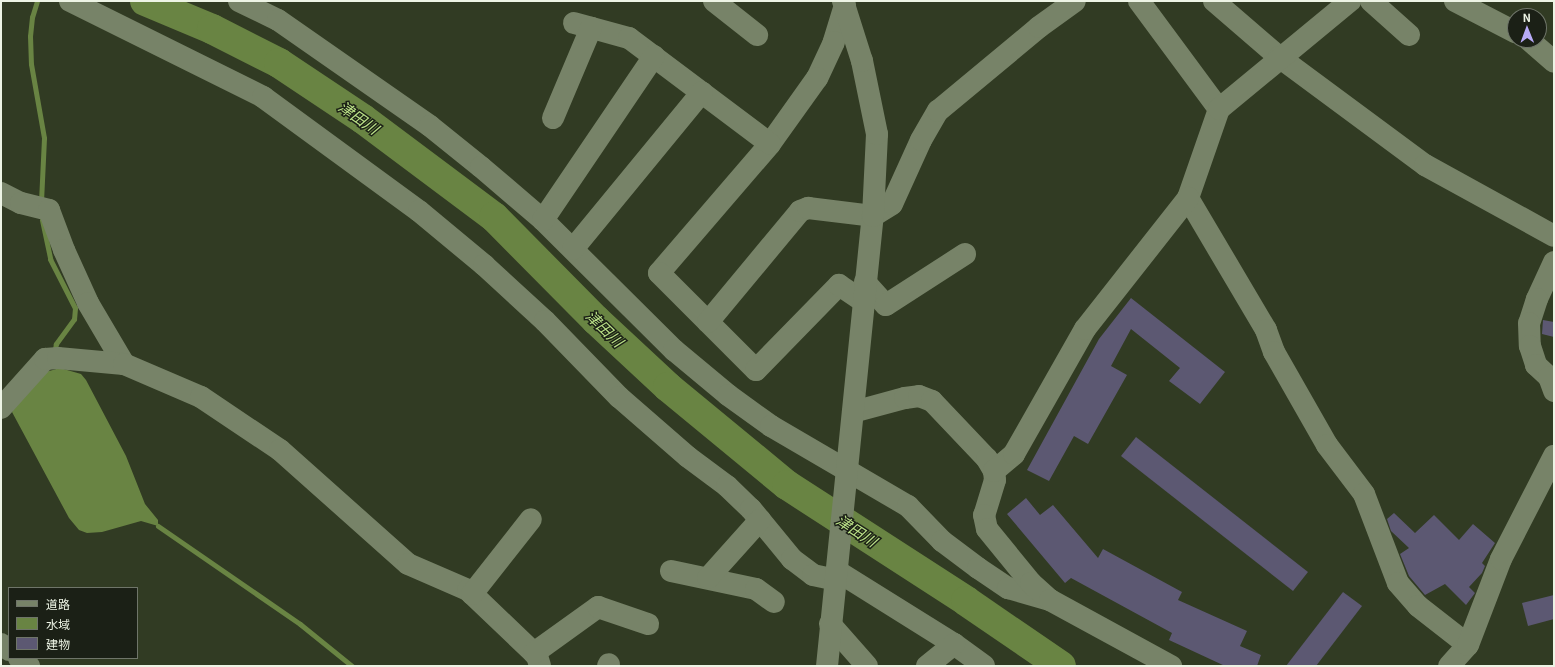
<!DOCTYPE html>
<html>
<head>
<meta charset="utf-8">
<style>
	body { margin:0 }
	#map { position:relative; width:1555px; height:667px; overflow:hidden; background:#313b23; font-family:Georgia,"Noto Sans JP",serif }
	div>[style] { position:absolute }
	.water>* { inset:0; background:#698443 }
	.stream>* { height:5px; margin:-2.5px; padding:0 2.5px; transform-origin:2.5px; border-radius:2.5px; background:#698443 }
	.river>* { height:30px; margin:-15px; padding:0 15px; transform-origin:15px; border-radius:15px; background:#698443 }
	.building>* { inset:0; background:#5c5872 }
	.minor>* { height:22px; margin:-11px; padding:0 11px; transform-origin:11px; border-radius:11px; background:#778368 }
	span { translate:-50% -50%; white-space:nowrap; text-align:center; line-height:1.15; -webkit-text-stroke:3px #1b2016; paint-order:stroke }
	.water-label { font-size:15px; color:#bde489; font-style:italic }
	.frame { position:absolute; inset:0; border:2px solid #edf4e5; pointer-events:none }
	.legend { position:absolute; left:8px; top:587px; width:130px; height:72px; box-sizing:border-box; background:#1b2016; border:1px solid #6f7569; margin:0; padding:5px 7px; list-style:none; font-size:12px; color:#edf4e5 }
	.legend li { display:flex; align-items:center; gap:8px; height:20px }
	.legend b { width:20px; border:1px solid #6f7569 }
	.north { position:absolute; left:1507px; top:8px; width:40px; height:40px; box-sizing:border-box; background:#1b2016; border:1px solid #6f7569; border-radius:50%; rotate:359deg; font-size:11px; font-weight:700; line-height:16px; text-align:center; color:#edf4e5 }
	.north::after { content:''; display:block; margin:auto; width:14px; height:18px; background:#b8abf7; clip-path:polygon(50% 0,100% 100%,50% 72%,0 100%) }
</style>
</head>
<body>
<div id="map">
	<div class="water">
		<div style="clip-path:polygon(60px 368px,81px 374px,86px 380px,126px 456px,145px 504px,158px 520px,158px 526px,141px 521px,102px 532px,87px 533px,79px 530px,69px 518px,12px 412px,15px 405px,42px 373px)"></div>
	</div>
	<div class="stream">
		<div style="left:37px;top:1px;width:17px;rotate:107deg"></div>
		<div style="left:32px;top:17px;width:19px;rotate:96deg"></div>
		<div style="left:30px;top:36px;width:28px;rotate:88deg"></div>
		<div style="left:31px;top:64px;width:75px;rotate:80deg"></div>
		<div style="left:44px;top:138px;width:64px;rotate:92.7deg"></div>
		<div style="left:42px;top:220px;width:40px;rotate:78deg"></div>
		<div style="left:50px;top:259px;width:55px;rotate:63deg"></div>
		<div style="left:75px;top:308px;width:11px;rotate:95deg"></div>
		<div style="left:74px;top:319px;width:31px;rotate:126deg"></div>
		<div style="left:56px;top:344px;width:9px;rotate:103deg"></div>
		<div style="left:158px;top:526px;width:173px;rotate:34.6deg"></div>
		<div style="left:300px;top:624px;width:67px;rotate:38.9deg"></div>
	</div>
	<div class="river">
		<div style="left:145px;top:1px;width:73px;rotate:22.7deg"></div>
		<div style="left:212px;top:29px;width:75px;rotate:26.9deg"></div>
		<div style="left:279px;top:63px;width:101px;rotate:33.7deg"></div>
		<div style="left:363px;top:119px;width:164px;rotate:36.8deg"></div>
		<div style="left:494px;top:217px;width:145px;rotate:45.3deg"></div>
		<div style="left:596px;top:320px;width:98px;rotate:42.9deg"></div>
		<div style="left:668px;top:387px;width:154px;rotate:39.5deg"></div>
		<div style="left:787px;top:485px;width:213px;rotate:32.9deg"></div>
		<div style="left:966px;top:601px;width:115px;rotate:34.4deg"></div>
	</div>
	<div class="building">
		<div style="clip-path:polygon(1131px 298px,1225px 372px,1200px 404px,1169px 381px,1180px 368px,1131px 329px,1111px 366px,1127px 375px,1088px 444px,1074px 436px,1049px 481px,1027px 470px,1099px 339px)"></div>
		<div style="clip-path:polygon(1543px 320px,1554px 322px,1554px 337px,1542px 334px)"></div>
		<div style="clip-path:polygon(1136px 437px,1308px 572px,1293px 591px,1121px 456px)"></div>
		<div style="clip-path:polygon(1026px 498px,1040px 515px,1053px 505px,1098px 558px,1103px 549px,1182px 592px,1178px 600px,1247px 631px,1240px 646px,1261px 655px,1257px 666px,1225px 666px,1169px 640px,1172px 633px,1071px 578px,1065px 583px,1007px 514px)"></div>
		<div style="clip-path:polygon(1394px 513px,1415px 533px,1434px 515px,1459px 540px,1473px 524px,1495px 543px,1482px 563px,1485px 566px,1482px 573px,1469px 587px,1475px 593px,1466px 605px,1445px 584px,1425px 595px,1409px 576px,1400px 554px,1409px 548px,1391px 531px,1387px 519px)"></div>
		<div style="clip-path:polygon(1343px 592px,1362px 606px,1316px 666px,1286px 666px)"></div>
		<div style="clip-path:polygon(1554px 595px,1554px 619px,1528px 626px,1522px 603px)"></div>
	</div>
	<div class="minor">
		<div style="left:70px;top:1px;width:216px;rotate:26.4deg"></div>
		<div style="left:263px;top:97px;width:193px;rotate:36.2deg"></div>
		<div style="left:419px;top:211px;width:85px;rotate:39.7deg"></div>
		<div style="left:484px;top:265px;width:83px;rotate:42.6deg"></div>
		<div style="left:545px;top:321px;width:106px;rotate:45.8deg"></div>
		<div style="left:619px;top:397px;width:91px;rotate:41deg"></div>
		<div style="left:688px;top:457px;width:49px;rotate:36.6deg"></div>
		<div style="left:727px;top:486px;width:33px;rotate:44deg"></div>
		<div style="left:751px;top:509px;width:65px;rotate:50.6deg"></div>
		<div style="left:792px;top:559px;width:26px;rotate:37deg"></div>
		<div style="left:813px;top:575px;width:24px;rotate:12deg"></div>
		<div style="left:239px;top:1px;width:43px;rotate:26deg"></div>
		<div style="left:278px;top:20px;width:185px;rotate:34.9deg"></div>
		<div style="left:430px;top:126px;width:65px;rotate:38.8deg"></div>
		<div style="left:481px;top:167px;width:82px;rotate:40.5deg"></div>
		<div style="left:543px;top:220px;width:185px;rotate:44.8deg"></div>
		<div style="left:674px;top:350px;width:70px;rotate:39.8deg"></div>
		<div style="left:728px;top:395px;width:53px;rotate:35.8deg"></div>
		<div style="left:771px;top:426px;width:159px;rotate:30.3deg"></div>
		<div style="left:908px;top:506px;width:49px;rotate:45.8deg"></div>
		<div style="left:942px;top:541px;width:45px;rotate:36.9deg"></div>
		<div style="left:978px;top:568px;width:36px;rotate:34deg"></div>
		<div style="left:1008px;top:588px;width:44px;rotate:15.9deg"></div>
		<div style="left:714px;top:1px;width:55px;rotate:38.3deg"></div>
		<div style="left:1139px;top:1px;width:134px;rotate:53.5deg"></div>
		<div style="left:1219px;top:109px;width:94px;rotate:109.2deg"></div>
		<div style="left:1188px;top:198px;width:153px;rotate:59.4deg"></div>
		<div style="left:1266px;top:330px;width:23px;rotate:70deg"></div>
		<div style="left:1274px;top:352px;width:107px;rotate:60.3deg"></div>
		<div style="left:1327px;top:445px;width:61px;rotate:52.9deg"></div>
		<div style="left:1364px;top:494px;width:95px;rotate:69.1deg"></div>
		<div style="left:1398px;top:583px;width:30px;rotate:49deg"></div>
		<div style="left:1418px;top:606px;width:63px;rotate:38deg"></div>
		<div style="left:1214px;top:1px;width:86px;rotate:40.7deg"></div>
		<div style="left:1279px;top:57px;width:182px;rotate:36.5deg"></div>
		<div style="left:1425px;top:165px;width:147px;rotate:28.8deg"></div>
		<div style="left:1371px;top:1px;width:51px;rotate:41.8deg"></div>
		<div style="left:1455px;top:1px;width:68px;rotate:27.3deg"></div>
		<div style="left:845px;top:5px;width:39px;rotate:107deg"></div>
		<div style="left:834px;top:42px;width:40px;rotate:115deg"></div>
		<div style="left:817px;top:78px;width:81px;rotate:125.5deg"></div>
		<div style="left:770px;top:144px;width:170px;rotate:130.7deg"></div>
		<div style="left:659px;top:273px;width:137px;rotate:45deg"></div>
		<div style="left:756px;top:370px;width:119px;rotate:-45.7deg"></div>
		<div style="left:839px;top:285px;width:29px;rotate:34deg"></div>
		<div style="left:574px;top:23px;width:57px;rotate:15.3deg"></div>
		<div style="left:629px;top:38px;width:176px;rotate:36.9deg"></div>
		<div style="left:1529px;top:40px;width:33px;rotate:41deg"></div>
		<div style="left:1219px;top:109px;width:170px;rotate:-39.5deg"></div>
		<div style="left:553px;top:118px;width:98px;rotate:-67.1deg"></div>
		<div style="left:1px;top:193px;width:22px;rotate:27deg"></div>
		<div style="left:21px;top:203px;width:29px;rotate:14deg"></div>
		<div style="left:49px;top:210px;width:43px;rotate:69.4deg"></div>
		<div style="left:64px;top:250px;width:58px;rotate:65.6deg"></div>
		<div style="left:88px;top:303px;width:71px;rotate:59.5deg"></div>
		<div style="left:543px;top:220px;width:198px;rotate:-55.9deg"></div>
		<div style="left:573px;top:249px;width:203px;rotate:-50.6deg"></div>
		<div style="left:1554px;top:262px;width:41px;rotate:114.7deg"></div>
		<div style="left:1537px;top:299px;width:25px;rotate:108deg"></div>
		<div style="left:1529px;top:323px;width:23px;rotate:88deg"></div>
		<div style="left:1530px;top:346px;width:20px;rotate:72deg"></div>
		<div style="left:1536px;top:365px;width:18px;rotate:43deg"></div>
		<div style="left:1549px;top:377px;width:15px;rotate:70deg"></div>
		<div style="left:865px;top:282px;width:31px;rotate:48deg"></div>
		<div style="left:886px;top:305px;width:94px;rotate:-32.8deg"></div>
		<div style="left:708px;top:322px;width:144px;rotate:-50.3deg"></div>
		<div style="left:800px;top:211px;width:9px;rotate:-21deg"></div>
		<div style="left:808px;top:208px;width:65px;rotate:7deg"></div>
		<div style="left:873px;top:216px;width:22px;rotate:-32deg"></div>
		<div style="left:892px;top:204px;width:70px;rotate:-65.6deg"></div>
		<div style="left:921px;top:140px;width:34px;rotate:-60deg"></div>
		<div style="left:938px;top:111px;width:131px;rotate:-39.7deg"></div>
		<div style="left:1039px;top:27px;width:44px;rotate:-35.8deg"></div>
		<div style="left:1px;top:408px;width:66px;rotate:-48.1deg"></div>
		<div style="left:45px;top:359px;width:13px;rotate:-4deg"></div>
		<div style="left:58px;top:358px;width:66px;rotate:5.2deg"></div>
		<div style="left:124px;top:364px;width:84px;rotate:23.2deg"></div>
		<div style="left:201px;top:397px;width:95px;rotate:33.9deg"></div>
		<div style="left:280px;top:450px;width:171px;rotate:41.7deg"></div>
		<div style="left:408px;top:564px;width:65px;rotate:23.4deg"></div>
		<div style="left:468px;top:590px;width:95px;rotate:43.7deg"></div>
		<div style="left:537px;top:656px;width:10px;rotate:73deg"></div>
		<div style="left:853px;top:412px;width:54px;rotate:-15.1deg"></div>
		<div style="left:905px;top:398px;width:14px;rotate:-8deg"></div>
		<div style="left:919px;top:396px;width:14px;rotate:21deg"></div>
		<div style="left:932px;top:401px;width:80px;rotate:46.5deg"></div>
		<div style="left:987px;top:459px;width:14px;rotate:60deg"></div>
		<div style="left:994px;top:471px;width:9px;rotate:84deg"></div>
		<div style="left:995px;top:480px;width:37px;rotate:107deg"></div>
		<div style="left:984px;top:515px;width:14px;rotate:78deg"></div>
		<div style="left:987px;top:529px;width:70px;rotate:50.8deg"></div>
		<div style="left:1031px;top:583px;width:25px;rotate:42deg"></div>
		<div style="left:1050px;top:600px;width:138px;rotate:28.6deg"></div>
		<div style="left:994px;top:471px;width:26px;rotate:-40deg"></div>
		<div style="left:1014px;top:454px;width:144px;rotate:-60.4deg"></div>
		<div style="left:1085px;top:329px;width:167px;rotate:-51.8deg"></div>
		<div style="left:671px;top:571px;width:87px;rotate:12deg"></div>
		<div style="left:756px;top:589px;width:22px;rotate:36deg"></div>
		<div style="left:837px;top:571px;width:138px;rotate:32deg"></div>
		<div style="left:954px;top:644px;width:37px;rotate:36deg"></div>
		<div style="left:708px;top:578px;width:78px;rotate:-48.1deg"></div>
		<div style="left:472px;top:594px;width:95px;rotate:-51.8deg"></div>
		<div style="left:830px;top:624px;width:56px;rotate:48.6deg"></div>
		<div style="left:1px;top:644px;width:10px;rotate:37deg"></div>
		<div style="left:534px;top:653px;width:79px;rotate:-35.7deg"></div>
		<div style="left:598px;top:607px;width:53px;rotate:18.8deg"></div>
		<div style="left:19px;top:658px;width:13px;rotate:39deg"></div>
		<div style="left:608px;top:666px;width:2px;rotate:-63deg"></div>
		<div style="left:827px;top:666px;width:452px;rotate:-84.2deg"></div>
		<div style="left:873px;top:216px;width:82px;rotate:-87.2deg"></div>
		<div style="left:877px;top:134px;width:75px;rotate:-101.6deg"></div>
		<div style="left:862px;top:61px;width:63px;rotate:-107.6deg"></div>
		<div style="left:927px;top:666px;width:35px;rotate:-39deg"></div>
		<div style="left:1449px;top:666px;width:28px;rotate:-48deg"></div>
		<div style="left:1468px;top:645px;width:92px;rotate:-69deg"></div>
		<div style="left:1501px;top:559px;width:116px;rotate:-62.8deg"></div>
	</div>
	<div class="water-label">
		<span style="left:359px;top:117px;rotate:35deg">津田川</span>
		<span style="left:605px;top:328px;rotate:44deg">津田川</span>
		<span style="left:857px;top:530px;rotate:33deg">津田川</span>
	</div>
	<div class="frame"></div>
	<ul class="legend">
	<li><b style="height:5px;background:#778368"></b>道路</li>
	<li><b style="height:11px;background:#698443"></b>水域</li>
	<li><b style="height:11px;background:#5c5872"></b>建物</li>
	</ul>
	<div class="north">N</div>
</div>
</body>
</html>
